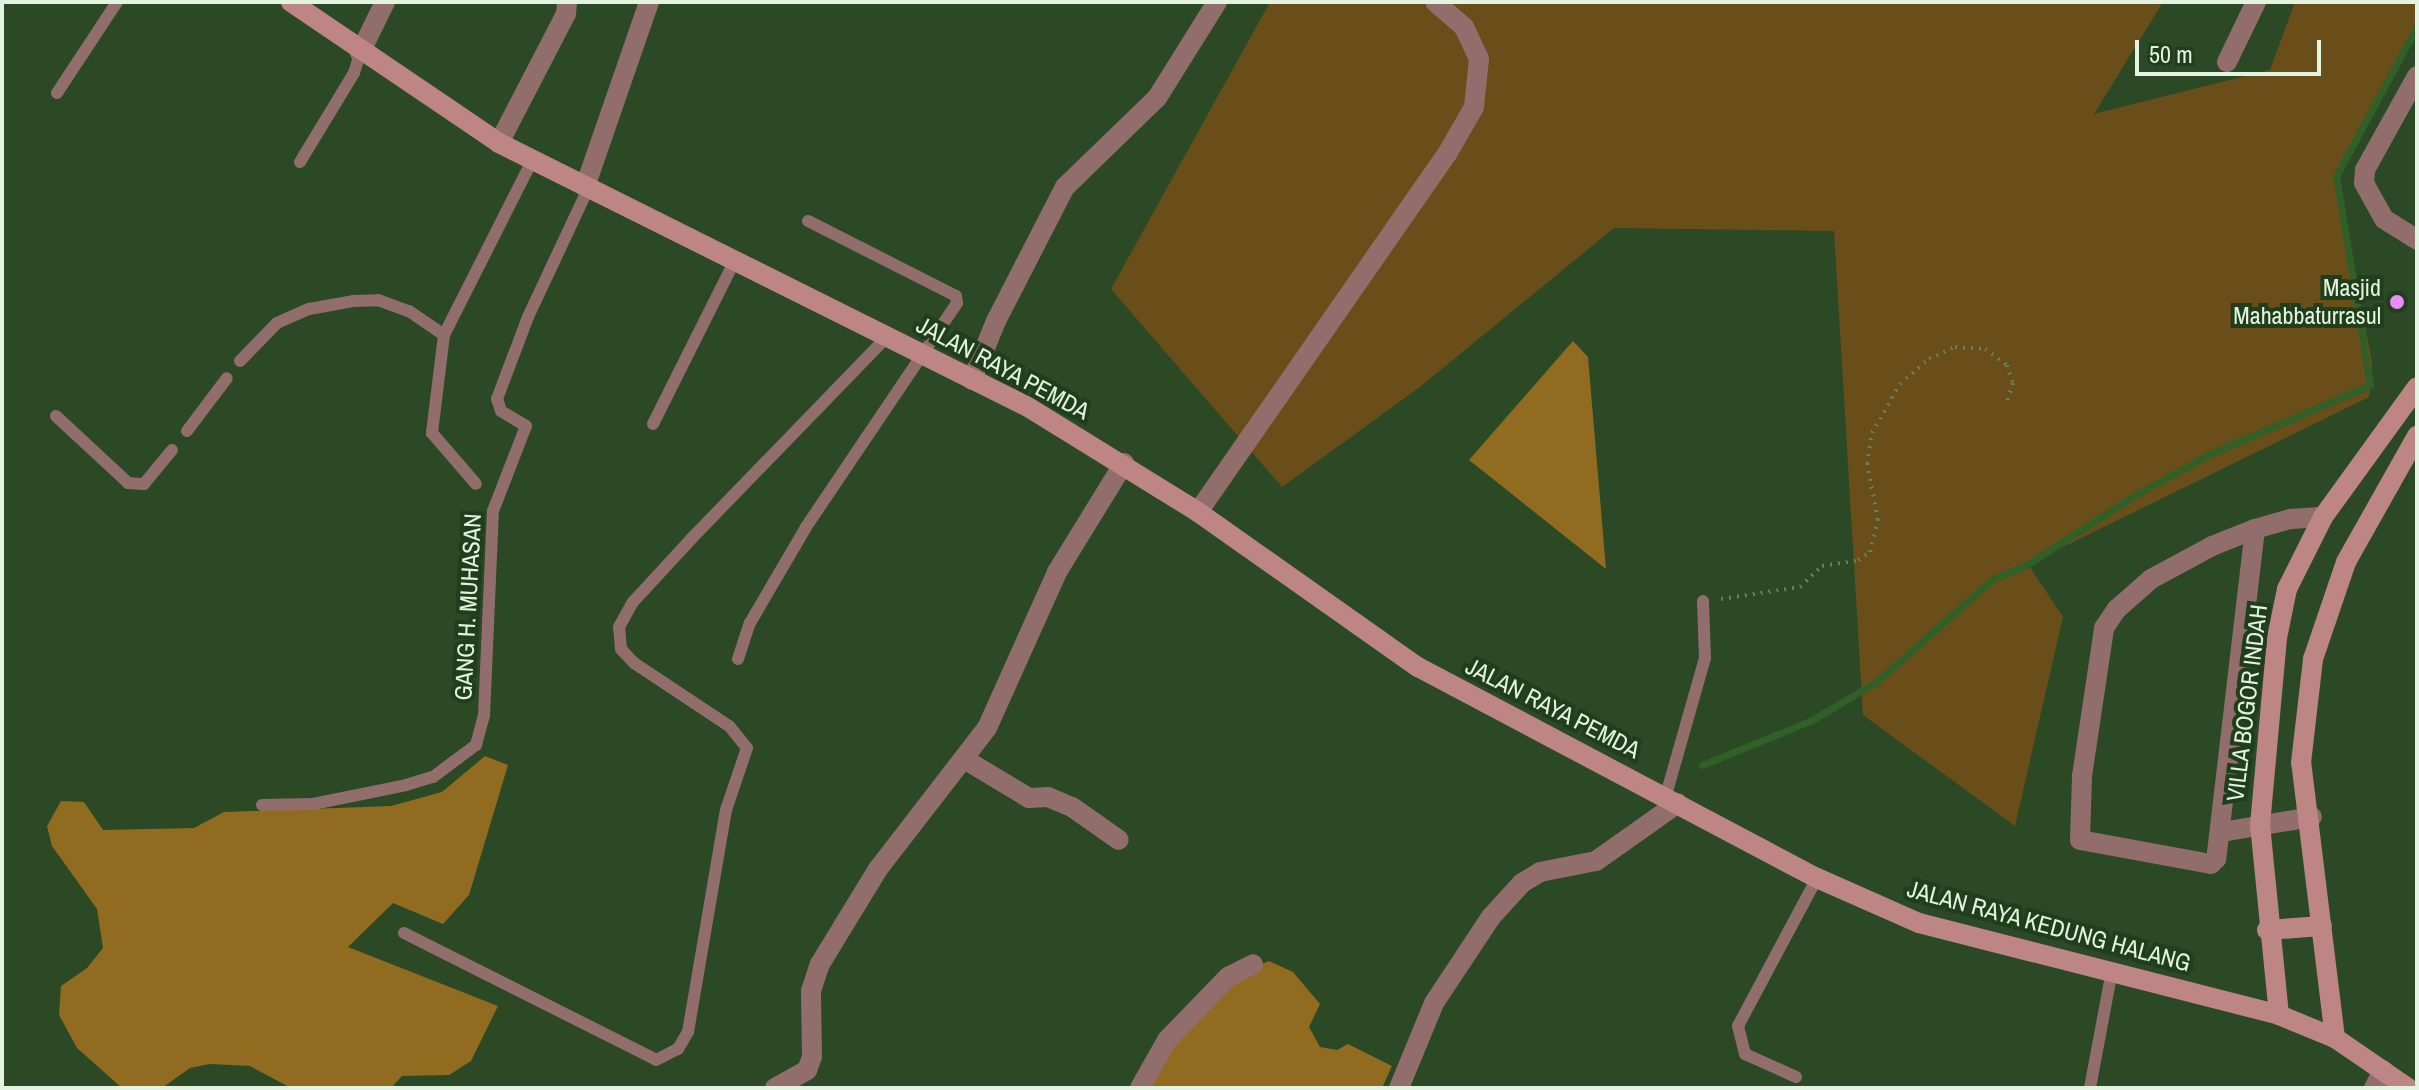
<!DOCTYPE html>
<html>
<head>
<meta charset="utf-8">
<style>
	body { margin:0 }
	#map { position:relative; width:2419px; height:1090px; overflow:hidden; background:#2b4925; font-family:"Archivo Narrow",sans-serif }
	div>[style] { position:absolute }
	.green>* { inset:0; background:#694e1a }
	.forest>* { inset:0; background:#916b1f }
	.stream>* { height:7px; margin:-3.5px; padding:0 3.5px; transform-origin:3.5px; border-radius:3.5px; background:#306028 }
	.path>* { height:4px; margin-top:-2px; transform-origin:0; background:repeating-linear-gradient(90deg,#647e5f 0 2px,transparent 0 8px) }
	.lane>* { height:12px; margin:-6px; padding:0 6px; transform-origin:6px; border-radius:6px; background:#916d6c }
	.street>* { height:20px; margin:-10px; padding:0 10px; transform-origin:10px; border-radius:10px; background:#916d6c }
	.secondary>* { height:20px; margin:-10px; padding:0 10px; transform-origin:10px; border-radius:10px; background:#bd8584 }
	.dots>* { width:22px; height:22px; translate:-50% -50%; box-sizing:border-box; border:4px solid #203e1b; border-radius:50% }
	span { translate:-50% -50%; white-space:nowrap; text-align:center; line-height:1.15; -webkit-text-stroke:8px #203e1b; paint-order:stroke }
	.poi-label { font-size:24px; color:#e2f4df }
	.right { translate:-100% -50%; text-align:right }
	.street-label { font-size:24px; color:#e2f4df }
	.frame { position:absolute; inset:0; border:4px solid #e2f4df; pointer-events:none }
	.scale { position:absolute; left:2135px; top:40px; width:186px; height:36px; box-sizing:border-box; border:4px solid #e2f4df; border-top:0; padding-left:10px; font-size:24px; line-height:28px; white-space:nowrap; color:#e2f4df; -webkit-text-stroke:6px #203e1b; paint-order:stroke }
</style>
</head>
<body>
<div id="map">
	<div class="green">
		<div style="clip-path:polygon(1270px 2px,2163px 2px,2094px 114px,2270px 70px,2295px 2px,2417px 2px,2417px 23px,2336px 176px,2372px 362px,2369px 397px,2028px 564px,2063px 617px,2015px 826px,1863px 715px,1834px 231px,1614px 228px,1420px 387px,1282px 487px,1111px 289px)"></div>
	</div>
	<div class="forest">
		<div style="clip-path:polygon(1573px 341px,1588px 357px,1606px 569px,1469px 460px)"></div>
		<div style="clip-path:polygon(485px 756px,508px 765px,469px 895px,443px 924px,393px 903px,348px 947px,498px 1006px,471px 1061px,449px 1075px,402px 1076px,391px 1088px,291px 1088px,250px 1066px,210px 1064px,190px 1068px,162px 1088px,122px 1088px,77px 1048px,59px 1015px,61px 986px,87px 968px,103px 948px,97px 909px,52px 846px,47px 826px,61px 801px,84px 802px,103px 830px,194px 828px,224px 812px,391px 806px,442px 792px)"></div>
		<div style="clip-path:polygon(1269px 961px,1293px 972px,1320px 1004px,1309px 1027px,1320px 1047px,1337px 1050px,1348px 1044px,1392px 1066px,1382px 1088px,1143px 1088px,1224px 981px)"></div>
	</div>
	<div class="stream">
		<div style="left:1702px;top:765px;width:119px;rotate:-22.2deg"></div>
		<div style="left:1812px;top:720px;width:74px;rotate:-30.7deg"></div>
		<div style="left:1876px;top:682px;width:156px;rotate:-41.4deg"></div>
		<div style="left:1993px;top:579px;width:38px;rotate:-23deg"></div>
		<div style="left:2028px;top:564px;width:124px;rotate:-32.8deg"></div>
		<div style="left:2132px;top:497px;width:89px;rotate:-28.9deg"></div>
		<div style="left:2210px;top:454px;width:174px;rotate:-23.3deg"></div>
		<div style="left:2370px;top:385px;width:212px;rotate:-99.2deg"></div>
		<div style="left:2336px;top:176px;width:170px;rotate:-61.6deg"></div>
	</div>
	<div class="path">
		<div style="left:1721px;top:599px;width:80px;rotate:-8.6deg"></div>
		<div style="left:1800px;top:587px;width:30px;rotate:-44deg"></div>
		<div style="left:1822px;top:566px;width:36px;rotate:-9deg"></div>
		<div style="left:1858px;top:560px;width:14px;rotate:-34deg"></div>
		<div style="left:1870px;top:552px;width:33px;rotate:-76deg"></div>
		<div style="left:1878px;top:520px;width:57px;rotate:-101.1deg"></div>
		<div style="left:1867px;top:464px;width:31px;rotate:-81deg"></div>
		<div style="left:1872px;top:433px;width:56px;rotate:-60.3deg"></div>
		<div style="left:1900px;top:384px;width:38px;rotate:-41deg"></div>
		<div style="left:1929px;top:359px;width:29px;rotate:-25deg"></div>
		<div style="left:1955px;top:347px;width:30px;rotate:4deg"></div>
		<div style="left:1985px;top:349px;width:27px;rotate:36deg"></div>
		<div style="left:2007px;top:365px;width:19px;rotate:72deg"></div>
		<div style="left:2013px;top:383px;width:22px;rotate:108deg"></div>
	</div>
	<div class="lane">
		<div style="left:57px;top:93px;width:109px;rotate:-56.6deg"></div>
		<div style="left:300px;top:162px;width:104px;rotate:-58.8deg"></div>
		<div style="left:354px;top:73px;width:21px;rotate:-73deg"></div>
		<div style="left:444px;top:335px;width:99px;rotate:97deg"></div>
		<div style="left:432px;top:433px;width:67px;rotate:49.2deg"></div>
		<div style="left:240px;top:361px;width:53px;rotate:-45.8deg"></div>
		<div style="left:277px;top:323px;width:35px;rotate:-24deg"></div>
		<div style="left:309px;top:309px;width:46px;rotate:-10.1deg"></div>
		<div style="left:354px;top:301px;width:24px;rotate:-2deg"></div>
		<div style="left:378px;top:300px;width:33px;rotate:20deg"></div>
		<div style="left:409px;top:311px;width:42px;rotate:34.4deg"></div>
		<div style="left:444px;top:335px;width:195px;rotate:-63.2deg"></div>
		<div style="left:56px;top:416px;width:98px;rotate:42.9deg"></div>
		<div style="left:128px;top:483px;width:16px;rotate:4deg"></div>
		<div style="left:144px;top:484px;width:44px;rotate:-50.5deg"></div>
		<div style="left:653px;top:424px;width:186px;rotate:-63.4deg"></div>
		<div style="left:187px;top:431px;width:66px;rotate:-53deg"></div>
		<div style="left:738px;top:659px;width:38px;rotate:-72deg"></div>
		<div style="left:750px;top:623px;width:111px;rotate:-59.7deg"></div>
		<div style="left:806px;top:527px;width:270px;rotate:-56deg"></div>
		<div style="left:957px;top:303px;width:7px;rotate:-98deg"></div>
		<div style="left:956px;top:296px;width:166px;rotate:-153.1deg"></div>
		<div style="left:1666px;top:795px;width:142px;rotate:-74.1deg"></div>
		<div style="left:1705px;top:658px;width:57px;rotate:-92deg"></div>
		<div style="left:262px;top:805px;width:51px;rotate:-1.1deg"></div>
		<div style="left:313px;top:804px;width:95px;rotate:-11.5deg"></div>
		<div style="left:406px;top:785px;width:28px;rotate:-17deg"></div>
		<div style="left:433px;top:777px;width:54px;rotate:-36.7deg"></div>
		<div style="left:476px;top:745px;width:30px;rotate:-75deg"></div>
		<div style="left:484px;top:716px;width:205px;rotate:-87.5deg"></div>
		<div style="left:493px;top:511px;width:91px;rotate:-68.8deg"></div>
		<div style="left:526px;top:426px;width:29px;rotate:-149deg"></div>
		<div style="left:501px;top:411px;width:13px;rotate:-108deg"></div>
		<div style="left:497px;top:399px;width:88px;rotate:-69.3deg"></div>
		<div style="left:528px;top:317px;width:141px;rotate:-64.9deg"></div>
		<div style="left:404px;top:933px;width:282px;rotate:26.7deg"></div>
		<div style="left:656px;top:1060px;width:25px;rotate:-27deg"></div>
		<div style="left:678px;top:1049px;width:20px;rotate:-60deg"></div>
		<div style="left:688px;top:1032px;width:225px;rotate:-80.3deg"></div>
		<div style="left:726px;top:810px;width:65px;rotate:-71.3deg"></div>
		<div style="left:747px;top:748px;width:28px;rotate:-129deg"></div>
		<div style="left:729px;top:726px;width:114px;rotate:-146.4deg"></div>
		<div style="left:634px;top:663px;width:19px;rotate:-133deg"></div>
		<div style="left:621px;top:649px;width:22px;rotate:-95deg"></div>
		<div style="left:619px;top:627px;width:29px;rotate:-61deg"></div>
		<div style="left:633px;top:602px;width:87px;rotate:-47.3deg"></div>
		<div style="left:692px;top:538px;width:281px;rotate:-45.9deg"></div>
		<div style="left:1796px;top:1077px;width:56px;rotate:-155.7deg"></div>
		<div style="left:1745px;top:1054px;width:29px;rotate:-104deg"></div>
		<div style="left:1738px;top:1026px;width:168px;rotate:-61.9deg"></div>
		<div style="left:2090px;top:1088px;width:119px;rotate:-79.4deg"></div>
	</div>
	<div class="street">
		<div style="left:360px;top:53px;width:57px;rotate:-63.9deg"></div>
		<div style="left:2227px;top:62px;width:67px;rotate:-64.2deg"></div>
		<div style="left:2417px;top:76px;width:107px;rotate:119deg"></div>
		<div style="left:2365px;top:170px;width:13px;rotate:94deg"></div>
		<div style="left:2364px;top:183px;width:41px;rotate:60.9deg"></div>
		<div style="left:2384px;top:219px;width:39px;rotate:32deg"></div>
		<div style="left:499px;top:143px;width:145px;rotate:-62.6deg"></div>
		<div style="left:566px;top:14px;width:12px;rotate:-85deg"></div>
		<div style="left:585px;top:187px;width:196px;rotate:-70.9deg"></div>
		<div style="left:972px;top:380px;width:64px;rotate:-67.9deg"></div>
		<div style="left:996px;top:321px;width:151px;rotate:-62.8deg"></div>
		<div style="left:1065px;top:187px;width:128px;rotate:-44.1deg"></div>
		<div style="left:1157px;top:98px;width:113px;rotate:-58deg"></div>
		<div style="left:1198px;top:512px;width:436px;rotate:-55.2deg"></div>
		<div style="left:1447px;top:154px;width:54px;rotate:-60.1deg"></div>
		<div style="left:1474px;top:107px;width:48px;rotate:-84.1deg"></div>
		<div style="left:1479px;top:59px;width:35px;rotate:-115deg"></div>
		<div style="left:1464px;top:27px;width:38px;rotate:-139deg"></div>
		<div style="left:2255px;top:529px;width:332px;rotate:96.7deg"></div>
		<div style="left:2216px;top:859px;width:7px;rotate:135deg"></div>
		<div style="left:2211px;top:864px;width:133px;rotate:-169.6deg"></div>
		<div style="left:2080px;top:840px;width:64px;rotate:-88.2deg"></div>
		<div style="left:2082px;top:776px;width:150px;rotate:-81.5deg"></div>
		<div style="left:2104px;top:628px;width:23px;rotate:-56deg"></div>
		<div style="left:2117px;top:609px;width:45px;rotate:-41.4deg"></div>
		<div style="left:2151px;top:579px;width:69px;rotate:-28.4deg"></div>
		<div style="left:2212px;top:546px;width:46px;rotate:-21.6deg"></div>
		<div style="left:2255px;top:529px;width:37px;rotate:-16deg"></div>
		<div style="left:2291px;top:519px;width:32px;rotate:-4deg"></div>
		<div style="left:964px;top:759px;width:76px;rotate:31deg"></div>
		<div style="left:1029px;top:798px;width:19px;rotate:-3deg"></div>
		<div style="left:1048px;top:797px;width:26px;rotate:23deg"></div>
		<div style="left:1072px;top:807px;width:57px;rotate:35.1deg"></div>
		<div style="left:2222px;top:832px;width:91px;rotate:-9.5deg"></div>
		<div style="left:775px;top:1088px;width:37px;rotate:-29deg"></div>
		<div style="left:807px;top:1070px;width:14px;rotate:-69deg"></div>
		<div style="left:812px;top:1057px;width:66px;rotate:-90.9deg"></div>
		<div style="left:811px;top:991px;width:28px;rotate:-72deg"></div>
		<div style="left:820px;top:964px;width:111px;rotate:-58.6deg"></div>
		<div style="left:878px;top:869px;width:178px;rotate:-52.3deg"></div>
		<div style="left:987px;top:728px;width:171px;rotate:-65.8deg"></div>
		<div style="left:1057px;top:572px;width:128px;rotate:-58.4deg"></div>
		<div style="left:1140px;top:1088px;width:55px;rotate:-60.6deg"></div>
		<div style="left:1167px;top:1040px;width:88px;rotate:-45.9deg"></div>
		<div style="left:1228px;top:977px;width:28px;rotate:-27deg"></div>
		<div style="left:1399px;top:1088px;width:92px;rotate:-67.6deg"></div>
		<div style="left:1434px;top:1003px;width:103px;rotate:-56.5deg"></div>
		<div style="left:1491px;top:917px;width:46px;rotate:-47.6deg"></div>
		<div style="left:1522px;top:883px;width:21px;rotate:-31deg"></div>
		<div style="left:1540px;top:872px;width:57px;rotate:-11.1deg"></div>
		<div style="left:1596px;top:861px;width:100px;rotate:-35.3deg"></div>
		<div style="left:2374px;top:1088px;width:20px;rotate:-63deg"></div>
	</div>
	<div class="secondary">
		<div style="left:291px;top:2px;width:251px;rotate:34.1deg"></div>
		<div style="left:499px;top:143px;width:591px;rotate:26.52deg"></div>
		<div style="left:1028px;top:407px;width:200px;rotate:31.7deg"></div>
		<div style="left:1198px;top:512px;width:269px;rotate:35.2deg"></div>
		<div style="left:1418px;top:667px;width:451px;rotate:27.9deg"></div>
		<div style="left:1817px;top:878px;width:111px;rotate:23.8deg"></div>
		<div style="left:1919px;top:923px;width:372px;rotate:14.3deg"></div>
		<div style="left:2279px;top:1015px;width:61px;rotate:22.3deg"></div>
		<div style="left:2335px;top:1038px;width:88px;rotate:34.4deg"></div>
		<div style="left:2267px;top:930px;width:55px;rotate:-4.2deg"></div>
		<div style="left:2279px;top:1015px;width:191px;rotate:-95.7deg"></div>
		<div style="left:2260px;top:825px;width:188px;rotate:-84.8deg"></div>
		<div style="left:2277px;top:638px;width:50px;rotate:-78.5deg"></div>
		<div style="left:2287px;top:589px;width:80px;rotate:-63.4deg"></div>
		<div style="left:2323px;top:517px;width:160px;rotate:-54.1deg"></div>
		<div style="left:2335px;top:1038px;width:277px;rotate:-97deg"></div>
		<div style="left:2301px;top:763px;width:105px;rotate:-83.4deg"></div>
		<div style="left:2313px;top:659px;width:102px;rotate:-71.2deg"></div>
		<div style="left:2346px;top:562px;width:145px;rotate:-60.6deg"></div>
	</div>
	<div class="dots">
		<div style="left:2397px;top:302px;background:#ea8dfc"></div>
	</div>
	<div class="poi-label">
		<span class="right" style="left:2381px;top:302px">Masjid<br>Mahabbaturrasul</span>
	</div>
	<div class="street-label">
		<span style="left:1003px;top:368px;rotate:28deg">JALAN RAYA PEMDA</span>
		<span style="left:468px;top:607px;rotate:-87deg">GANG H. MUHASAN</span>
		<span style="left:2247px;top:703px;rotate:-83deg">VILLA BOGOR INDAH</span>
		<span style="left:1553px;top:708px;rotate:27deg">JALAN RAYA PEMDA</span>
		<span style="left:2049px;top:926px;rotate:15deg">JALAN RAYA KEDUNG HALANG</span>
	</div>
	<div class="frame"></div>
	<div class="scale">50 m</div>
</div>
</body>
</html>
